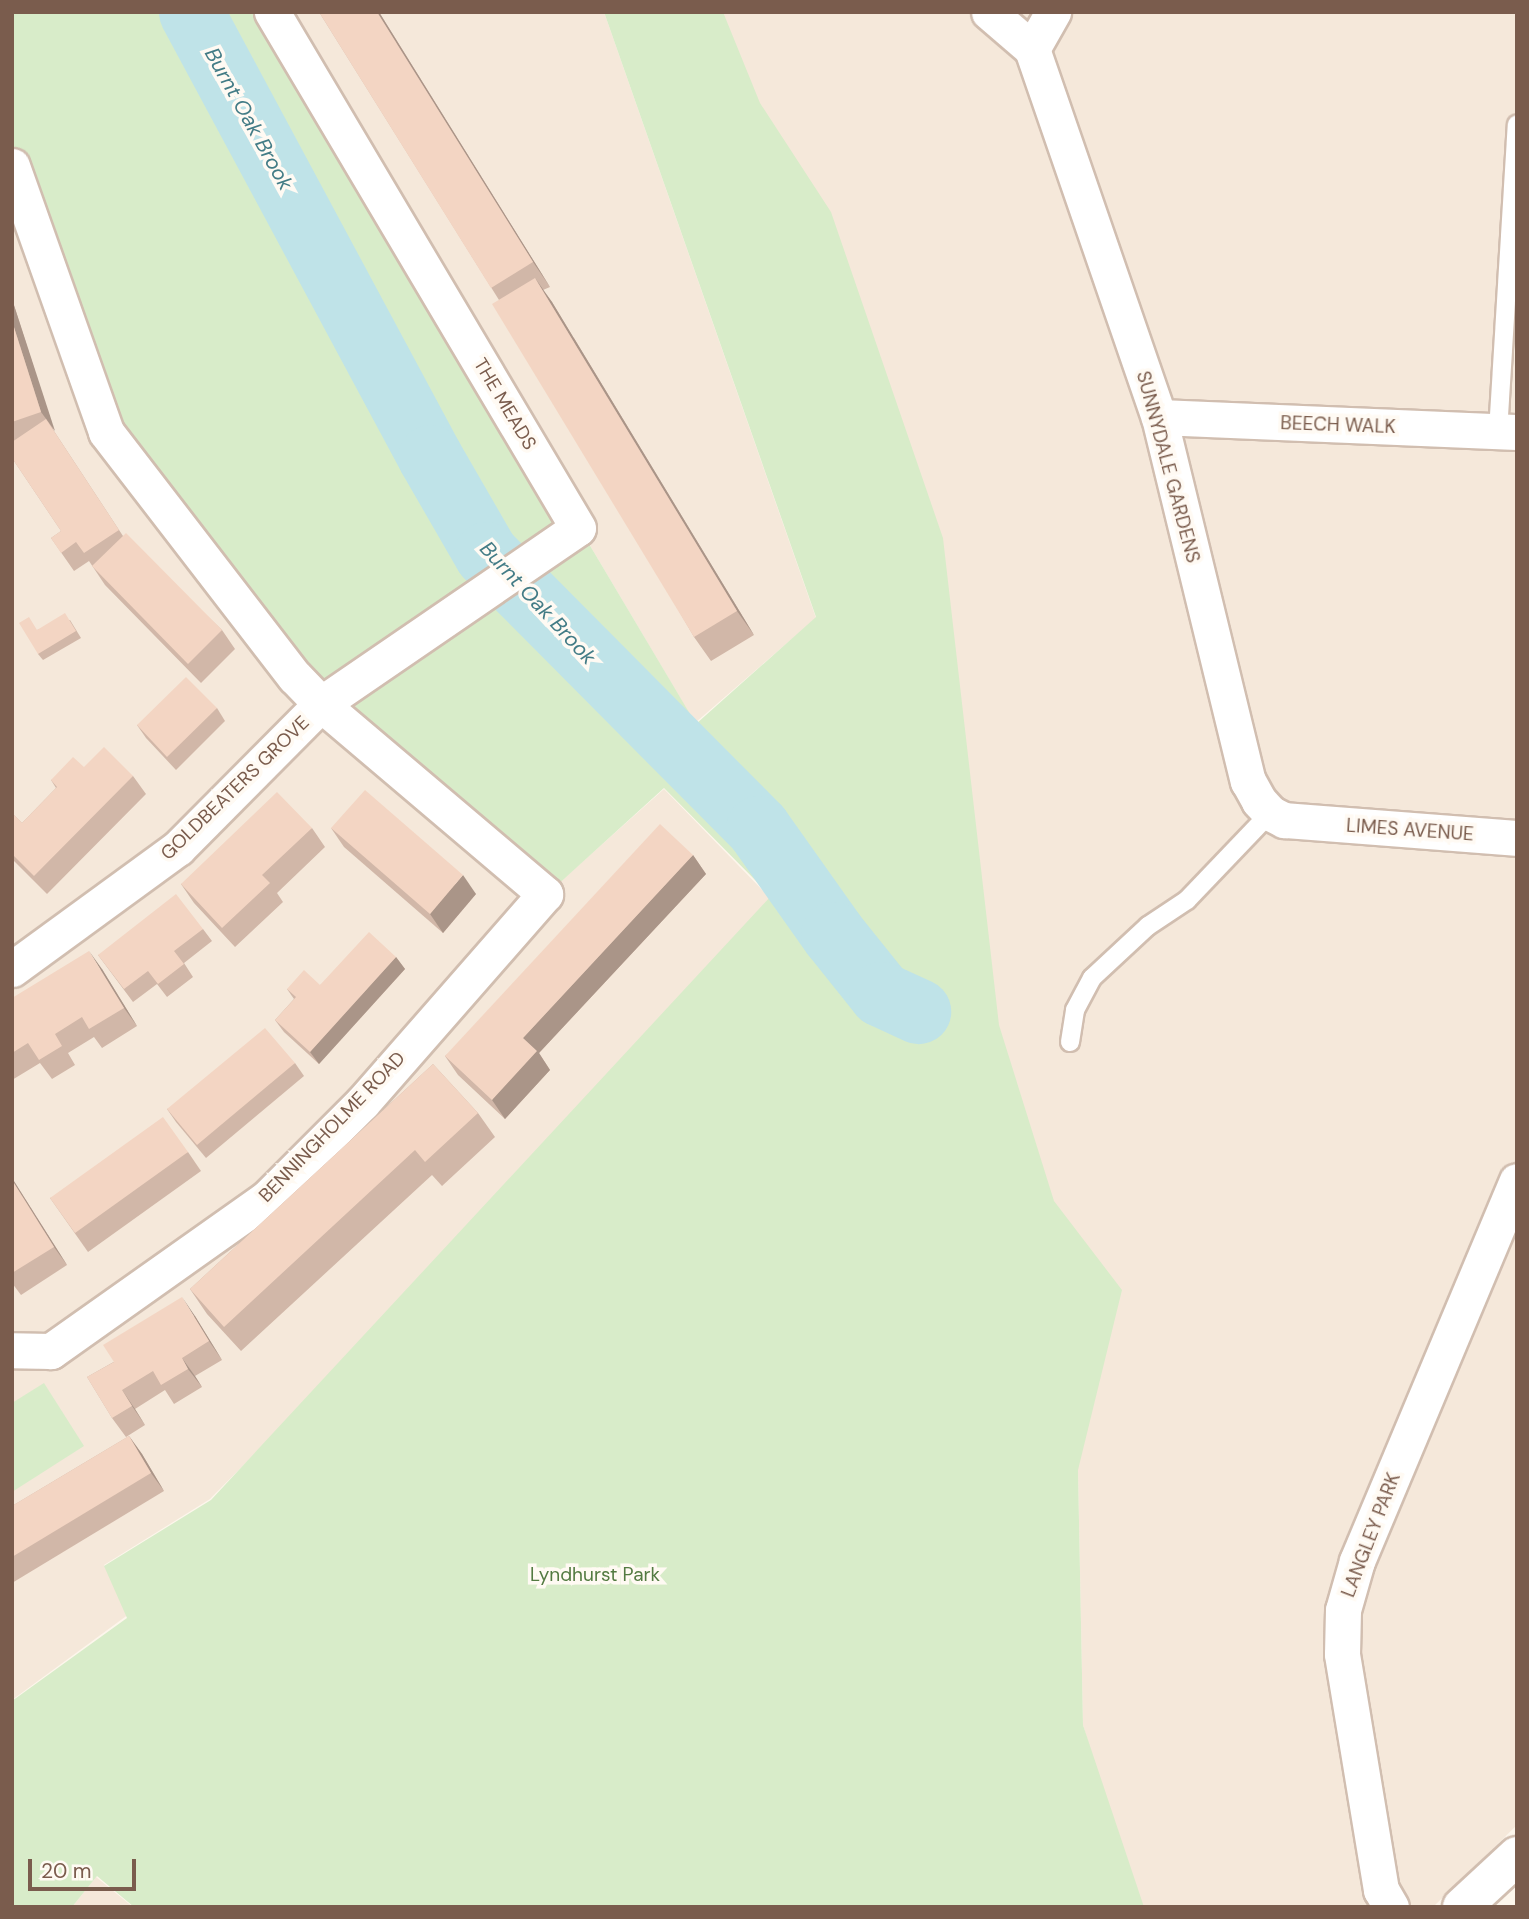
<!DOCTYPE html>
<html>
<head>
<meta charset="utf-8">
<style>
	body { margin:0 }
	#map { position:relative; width:1529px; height:1919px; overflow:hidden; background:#fdf6ec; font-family:"DM Sans",sans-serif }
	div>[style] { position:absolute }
	.residential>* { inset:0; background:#f5e8da }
	.green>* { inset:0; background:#d8ecc9 }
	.river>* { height:65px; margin:-32.5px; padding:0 32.5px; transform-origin:32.5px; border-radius:32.5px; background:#bfe3e8 }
	.roads { filter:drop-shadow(2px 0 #d1beb0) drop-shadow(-2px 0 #d1beb0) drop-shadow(0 2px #d1beb0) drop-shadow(0 -2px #d1beb0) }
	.service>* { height:18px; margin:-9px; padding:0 9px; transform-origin:9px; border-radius:9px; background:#fff }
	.minor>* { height:35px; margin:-17.5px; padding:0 17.5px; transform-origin:17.5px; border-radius:17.5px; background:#fff }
	.tertiary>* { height:38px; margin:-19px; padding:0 19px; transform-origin:19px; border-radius:19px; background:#fff }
	.wall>* { inset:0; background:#d1b7a8 }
	.shaded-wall>* { inset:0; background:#aa9588 }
	.building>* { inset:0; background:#f3d5c3 }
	span { translate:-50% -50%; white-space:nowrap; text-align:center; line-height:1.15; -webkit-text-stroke:7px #fffaf3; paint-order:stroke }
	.street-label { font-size:19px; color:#7a5c4d }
	.park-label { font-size:19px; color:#537a41 }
	.water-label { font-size:21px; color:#437c86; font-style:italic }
	.frame { position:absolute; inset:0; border:14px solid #7a5c4d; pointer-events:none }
	.scale { position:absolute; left:28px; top:1859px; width:108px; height:32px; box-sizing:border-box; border:4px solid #7a5c4d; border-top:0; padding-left:9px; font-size:21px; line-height:24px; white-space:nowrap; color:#7a5c4d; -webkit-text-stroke:5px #fffaf3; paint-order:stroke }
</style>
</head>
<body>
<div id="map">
	<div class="residential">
		<div style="clip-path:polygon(274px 12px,604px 12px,816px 618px,695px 723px)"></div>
		<div style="clip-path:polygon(715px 12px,1517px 12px,1517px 1825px,1433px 1907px,1139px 1907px,1083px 1725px,1078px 1470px,1021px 1209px)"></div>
		<div style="clip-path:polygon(12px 163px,542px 898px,664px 789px,771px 899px,327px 1381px,210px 1499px,104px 1565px,129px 1614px,12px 1700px)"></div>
		<div style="clip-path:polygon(96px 1877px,133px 1907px,72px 1907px)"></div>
	</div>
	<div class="green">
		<div style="clip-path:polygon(12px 12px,273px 12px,696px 724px,816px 617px,604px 12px,723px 12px,760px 103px,831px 212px,943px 538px,999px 1025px,1054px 1201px,1122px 1290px,1078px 1470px,1083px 1725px,1144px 1907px,134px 1907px,97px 1876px,72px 1907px,12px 1907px,12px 1701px,127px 1618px,104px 1566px,211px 1500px,771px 896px,664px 788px,543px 898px,322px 705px,106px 432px,12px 166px)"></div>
		<div style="clip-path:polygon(44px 1383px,84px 1446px,12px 1492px,12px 1403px)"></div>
	</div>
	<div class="river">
		<div style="left:191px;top:12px;width:505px;rotate:61.76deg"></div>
		<div style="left:430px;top:457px;width:112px;rotate:60deg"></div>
		<div style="left:486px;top:554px;width:386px;rotate:45.2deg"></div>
		<div style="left:758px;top:828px;width:130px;rotate:54.7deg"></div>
		<div style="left:833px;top:934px;width:77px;rotate:51.3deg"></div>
		<div style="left:881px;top:994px;width:41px;rotate:24.7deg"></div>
	</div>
	<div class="roads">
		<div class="service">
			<div style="left:1498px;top:432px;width:308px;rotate:-86.5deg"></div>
			<div style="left:1070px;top:1042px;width:32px;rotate:-81deg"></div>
			<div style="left:1075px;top:1010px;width:36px;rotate:-62deg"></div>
			<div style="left:1092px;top:978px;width:76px;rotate:-42.9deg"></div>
			<div style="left:1148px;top:926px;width:47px;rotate:-33.7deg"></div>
			<div style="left:1187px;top:900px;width:120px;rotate:-46.3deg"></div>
		</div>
		<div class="minor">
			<div style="left:989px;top:12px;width:57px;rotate:40.7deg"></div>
			<div style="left:1032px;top:49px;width:389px;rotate:71deg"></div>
			<div style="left:1159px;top:417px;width:375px;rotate:76.3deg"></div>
			<div style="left:1248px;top:781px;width:23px;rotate:61deg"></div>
			<div style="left:1259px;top:801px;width:16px;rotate:47deg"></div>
			<div style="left:1270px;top:813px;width:16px;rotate:27deg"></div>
			<div style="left:1284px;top:820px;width:234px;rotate:4.4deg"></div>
			<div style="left:1032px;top:49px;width:43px;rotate:-60.4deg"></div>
			<div style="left:12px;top:166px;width:282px;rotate:70.5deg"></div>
			<div style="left:106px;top:432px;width:309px;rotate:52.4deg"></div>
			<div style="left:295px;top:677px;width:37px;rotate:46deg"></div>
			<div style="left:321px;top:704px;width:294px;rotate:40.3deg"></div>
			<div style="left:545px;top:894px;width:278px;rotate:131.2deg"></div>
			<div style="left:362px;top:1103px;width:134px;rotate:135deg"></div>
			<div style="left:267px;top:1198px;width:265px;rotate:144.7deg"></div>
			<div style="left:51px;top:1351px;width:39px;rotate:-179deg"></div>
			<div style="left:1159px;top:417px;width:358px;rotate:2.4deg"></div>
			<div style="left:12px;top:969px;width:205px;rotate:-36.1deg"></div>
			<div style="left:178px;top:848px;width:203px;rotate:-45.2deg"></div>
			<div style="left:321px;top:704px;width:311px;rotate:-34.4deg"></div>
			<div style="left:578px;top:528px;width:600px;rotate:-120.67deg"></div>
			<div style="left:1391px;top:1907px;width:20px;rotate:-120deg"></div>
			<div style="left:1381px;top:1890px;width:239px;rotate:-99.4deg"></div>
			<div style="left:1342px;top:1654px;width:44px;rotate:-88.7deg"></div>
			<div style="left:1343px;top:1610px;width:51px;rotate:-74.1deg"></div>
			<div style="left:1357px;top:1561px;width:412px;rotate:-67.2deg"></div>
		</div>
		<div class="tertiary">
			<div style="left:1462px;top:1907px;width:75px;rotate:-42.8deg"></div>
		</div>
	</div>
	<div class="wall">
		<div style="clip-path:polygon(319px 12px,379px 12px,550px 287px,543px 290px,552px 302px,754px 635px,711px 661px,694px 637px,499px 300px)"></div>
		<div style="clip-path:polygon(12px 299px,54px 431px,123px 536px,222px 630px,235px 649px,201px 683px,105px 585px,89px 561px,74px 571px,51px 538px,61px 531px,12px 458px)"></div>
		<div style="clip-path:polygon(70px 620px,81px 638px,43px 660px,38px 654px,37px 630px)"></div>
		<div style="clip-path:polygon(217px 708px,225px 721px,176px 770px,146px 738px,137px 725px)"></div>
		<div style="clip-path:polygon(84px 767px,133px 776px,146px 794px,47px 894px,12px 859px,12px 813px,22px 823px,56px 788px,51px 780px)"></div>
		<div style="clip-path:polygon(312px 828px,325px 847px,277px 893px,283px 902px,235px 947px,194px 903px,181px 884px)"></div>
		<div style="clip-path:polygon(331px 828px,476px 894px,443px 933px,344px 847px)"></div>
		<div style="clip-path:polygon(693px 855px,706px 874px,539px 1053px,550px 1070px,505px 1119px,458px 1075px,445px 1056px)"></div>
		<div style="clip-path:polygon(203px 929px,212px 941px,184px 963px,193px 977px,167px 997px,157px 984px,133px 1002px,98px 955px)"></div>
		<div style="clip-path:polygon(396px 957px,405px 969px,319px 1064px,284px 1032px,275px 1020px,294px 999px,287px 989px,320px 985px)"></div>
		<div style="clip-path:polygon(102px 969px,137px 1026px,102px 1048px,94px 1037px,68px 1053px,75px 1065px,52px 1079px,40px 1063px,12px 1080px,12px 998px)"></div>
		<div style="clip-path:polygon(295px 1063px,304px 1076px,206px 1158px,176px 1122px,167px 1109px)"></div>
		<div style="clip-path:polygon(433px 1064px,478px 1113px,495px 1137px,442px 1186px,432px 1175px,241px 1351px,207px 1314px,190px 1289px)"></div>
		<div style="clip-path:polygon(188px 1152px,201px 1171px,88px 1252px,50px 1198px)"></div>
		<div style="clip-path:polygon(12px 1178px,67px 1265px,21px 1295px,12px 1283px)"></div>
		<div style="clip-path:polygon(195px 1316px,222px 1360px,195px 1376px,202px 1387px,174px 1404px,165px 1390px,135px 1409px,145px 1425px,126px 1437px,112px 1418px,87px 1377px)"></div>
		<div style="clip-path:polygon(129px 1436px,142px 1454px,164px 1491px,12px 1583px,12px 1506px)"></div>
	</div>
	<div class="shaded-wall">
		<div style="clip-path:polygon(377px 12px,379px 12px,550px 287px,533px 262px)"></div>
		<div style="clip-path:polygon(535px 278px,552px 302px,754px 635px,737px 611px)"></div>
		<div style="clip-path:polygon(12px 299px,55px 431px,41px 412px,12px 321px)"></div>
		<div style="clip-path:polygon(693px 855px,706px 874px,539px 1053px,550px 1070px,505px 1119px,492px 1100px,523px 1038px)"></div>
		<div style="clip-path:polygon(463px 875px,476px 894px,443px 933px,430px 914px)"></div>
		<div style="clip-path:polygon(89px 951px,102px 969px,137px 1026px,124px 1008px)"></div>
		<div style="clip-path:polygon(396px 957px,405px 969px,319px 1064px,310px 1052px)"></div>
		<div style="clip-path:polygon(12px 1178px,67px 1265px,54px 1247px,12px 1180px)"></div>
		<div style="clip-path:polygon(182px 1297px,195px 1316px,222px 1360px,209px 1341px)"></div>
		<div style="clip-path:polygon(182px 1358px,195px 1376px,202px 1387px,188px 1369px)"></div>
		<div style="clip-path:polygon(122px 1390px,135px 1409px,145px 1425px,132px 1406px)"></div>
		<div style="clip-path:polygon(129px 1436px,142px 1454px,164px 1491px,151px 1473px)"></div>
	</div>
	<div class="building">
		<div style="clip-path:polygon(319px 12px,377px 12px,533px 262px,491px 288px)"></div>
		<div style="clip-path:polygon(535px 278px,737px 611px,694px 637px,492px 304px)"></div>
		<div style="clip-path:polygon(12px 321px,41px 412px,12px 422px)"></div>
		<div style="clip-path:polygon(46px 419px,119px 530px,84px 553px,76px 542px,61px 553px,51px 538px,61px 531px,12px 458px,12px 442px)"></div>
		<div style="clip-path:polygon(126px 533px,222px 630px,188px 664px,92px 566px)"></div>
		<div style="clip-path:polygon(65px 613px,76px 631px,38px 654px,19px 623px,29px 617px,37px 630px)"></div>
		<div style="clip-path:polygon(186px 677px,217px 708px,167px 757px,137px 725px)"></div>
		<div style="clip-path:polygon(104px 747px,133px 776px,34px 876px,12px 854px,12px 813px,22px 823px,57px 787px,51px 780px,73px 757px,84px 767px)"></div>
		<div style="clip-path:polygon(365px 790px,463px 875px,430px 914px,331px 828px)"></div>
		<div style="clip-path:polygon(277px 792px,312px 828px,262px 875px,270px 883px,222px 928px,181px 884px)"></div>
		<div style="clip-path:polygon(660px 824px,693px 855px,523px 1038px,537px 1051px,492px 1100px,445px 1056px)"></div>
		<div style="clip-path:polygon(176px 894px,203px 929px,174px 951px,184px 964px,158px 984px,148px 971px,124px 989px,98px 955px)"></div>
		<div style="clip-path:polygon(369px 932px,396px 957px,310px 1052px,275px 1020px,296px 997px,287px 989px,304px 970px,320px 985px)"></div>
		<div style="clip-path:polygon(89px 951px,124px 1008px,89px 1029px,82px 1017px,55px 1034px,62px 1046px,39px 1060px,28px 1043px,12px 1053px,12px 998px)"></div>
		<div style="clip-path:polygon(265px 1028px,295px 1063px,197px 1145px,167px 1109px)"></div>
		<div style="clip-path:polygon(433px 1064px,478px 1113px,425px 1162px,415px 1150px,224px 1327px,190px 1289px)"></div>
		<div style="clip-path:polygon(163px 1117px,188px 1152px,75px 1233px,50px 1198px)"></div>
		<div style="clip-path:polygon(12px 1180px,54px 1247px,12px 1273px)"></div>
		<div style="clip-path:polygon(182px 1297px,209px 1341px,182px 1358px,188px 1369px,161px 1385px,153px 1371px,122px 1390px,132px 1406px,112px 1418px,87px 1377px,114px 1362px,103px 1345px)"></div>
		<div style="clip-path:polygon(129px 1436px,151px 1473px,12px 1557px,12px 1506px)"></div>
	</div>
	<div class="street-label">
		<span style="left:505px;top:404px;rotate:59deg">THE MEADS</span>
		<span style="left:1338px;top:425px;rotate:2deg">BEECH WALK</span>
		<span style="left:1168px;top:467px;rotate:75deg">SUNNYDALE GARDENS</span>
		<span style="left:235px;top:788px;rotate:-44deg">GOLDBEATERS GROVE</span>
		<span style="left:1410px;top:830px;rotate:4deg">LIMES AVENUE</span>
		<span style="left:332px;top:1127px;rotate:-46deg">BENNINGHOLME ROAD</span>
		<span style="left:1371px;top:1535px;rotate:-69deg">LANGLEY PARK</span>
	</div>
	<div class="park-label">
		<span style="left:595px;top:1575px">Lyndhurst Park</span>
	</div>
	<div class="water-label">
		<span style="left:249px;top:119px;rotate:61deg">Burnt Oak Brook</span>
		<span style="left:538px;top:603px;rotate:47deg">Burnt Oak Brook</span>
	</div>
	<div class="frame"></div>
	<div class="scale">20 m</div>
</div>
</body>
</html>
